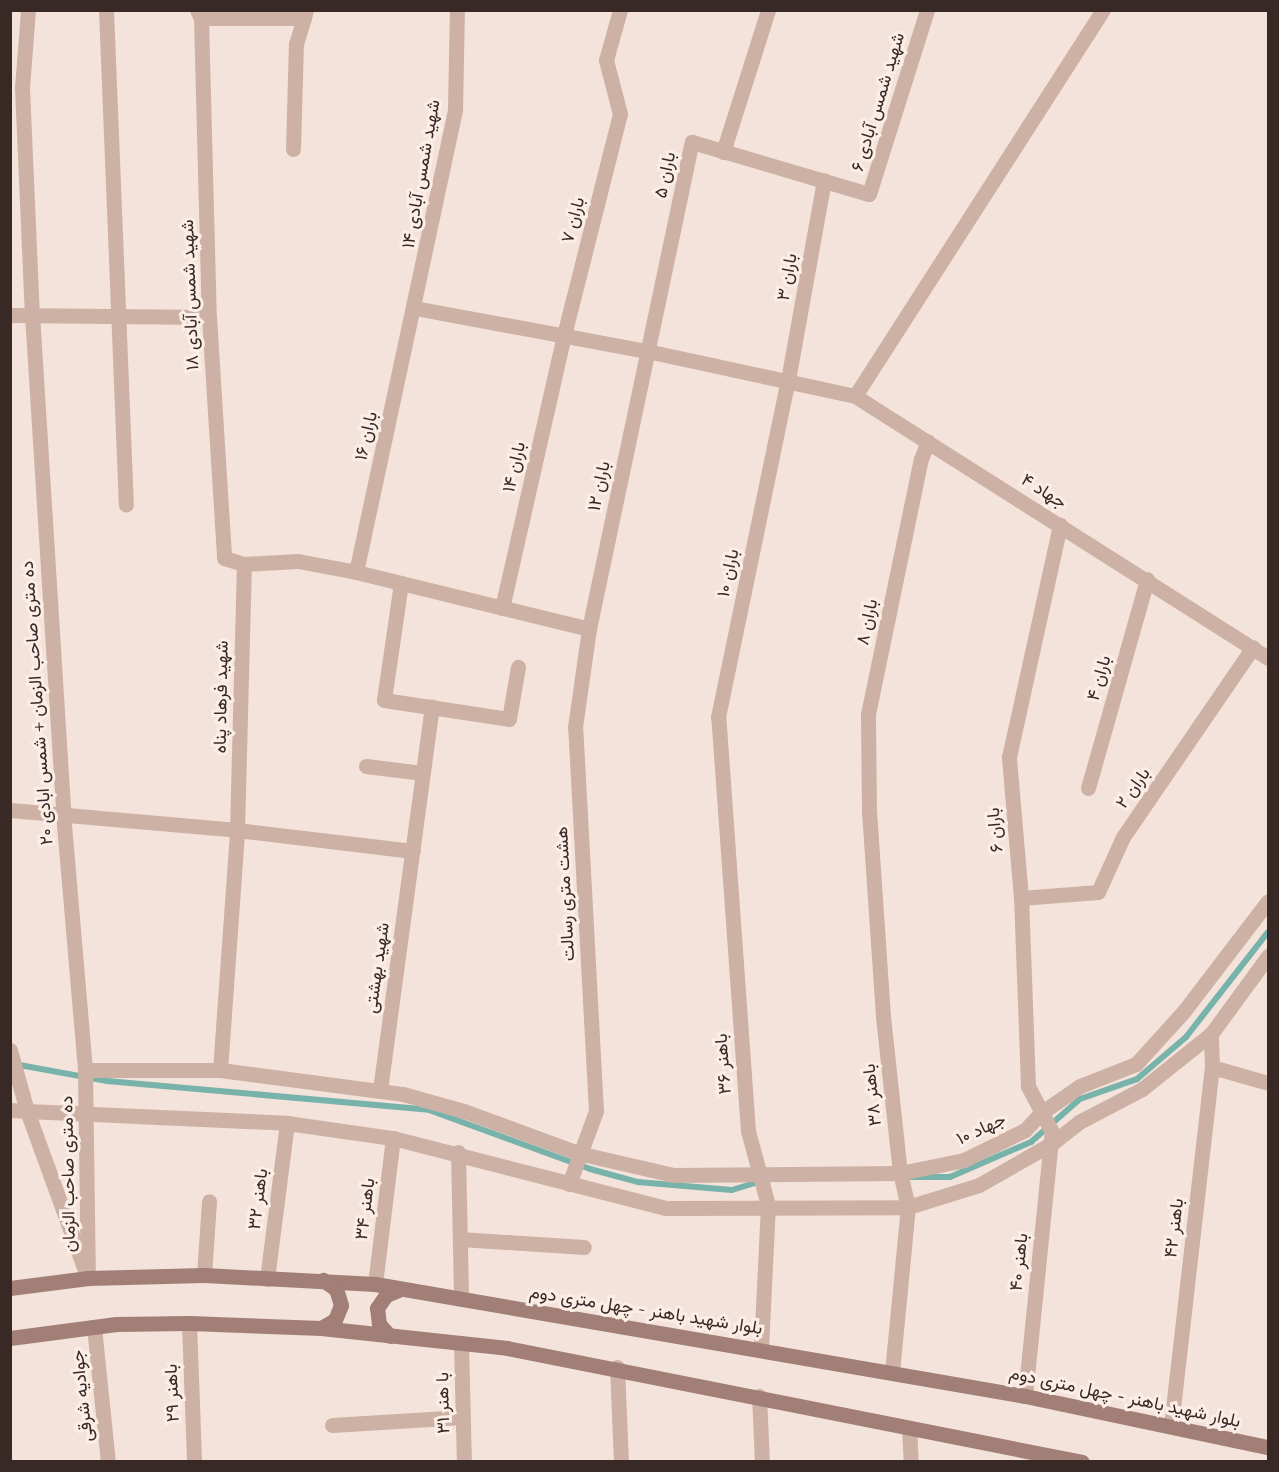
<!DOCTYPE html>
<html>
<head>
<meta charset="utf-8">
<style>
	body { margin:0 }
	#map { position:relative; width:1279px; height:1472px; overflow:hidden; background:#f4e3da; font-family:"Nunito Sans",Vazirmatn,sans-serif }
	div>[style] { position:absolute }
	.stream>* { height:6px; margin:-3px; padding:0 3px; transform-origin:3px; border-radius:3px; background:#77b3ab }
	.street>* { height:15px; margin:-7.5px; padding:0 7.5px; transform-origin:7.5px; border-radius:7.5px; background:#cdb1a5 }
	.secondary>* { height:15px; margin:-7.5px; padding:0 7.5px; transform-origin:7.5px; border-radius:7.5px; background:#a17f76 }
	span { translate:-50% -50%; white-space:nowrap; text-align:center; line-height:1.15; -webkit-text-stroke:6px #fbeee7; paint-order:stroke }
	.street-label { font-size:18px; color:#382927 }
	.frame { position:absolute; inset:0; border:12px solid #382927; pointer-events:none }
</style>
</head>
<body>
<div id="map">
	<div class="stream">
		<div style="left:14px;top:1064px;width:95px;rotate:10.4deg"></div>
		<div style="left:107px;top:1081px;width:323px;rotate:5.1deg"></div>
		<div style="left:429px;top:1110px;width:171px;rotate:20.1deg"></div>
		<div style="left:590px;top:1169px;width:50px;rotate:15.2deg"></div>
		<div style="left:638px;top:1182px;width:94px;rotate:4.9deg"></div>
		<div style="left:732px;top:1190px;width:30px;rotate:-17deg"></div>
		<div style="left:911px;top:1177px;width:39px"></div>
		<div style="left:950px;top:1177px;width:88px;rotate:-23.4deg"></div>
		<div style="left:1031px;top:1142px;width:65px;rotate:-41.3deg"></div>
		<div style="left:1080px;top:1099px;width:60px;rotate:-19.3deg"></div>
		<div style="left:1137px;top:1079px;width:65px;rotate:-40.6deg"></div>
		<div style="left:1186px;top:1037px;width:133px;rotate:-52deg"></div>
	</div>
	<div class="street">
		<div style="left:28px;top:10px;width:78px;rotate:94.4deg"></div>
		<div style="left:22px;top:88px;width:226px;rotate:87.5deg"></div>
		<div style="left:32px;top:314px;width:500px;rotate:86.4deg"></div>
		<div style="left:63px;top:813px;width:258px;rotate:85.1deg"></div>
		<div style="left:85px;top:1070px;width:208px;rotate:89.2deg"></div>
		<div style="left:106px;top:10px;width:495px;rotate:87.7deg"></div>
		<div style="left:197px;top:10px;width:9px;rotate:63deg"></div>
		<div style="left:201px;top:18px;width:299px;rotate:88.5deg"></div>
		<div style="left:209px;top:317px;width:241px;rotate:86.4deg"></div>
		<div style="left:224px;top:558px;width:21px;rotate:17deg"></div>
		<div style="left:244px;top:564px;width:54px;rotate:-3.2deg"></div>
		<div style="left:298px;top:561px;width:59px;rotate:10.7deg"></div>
		<div style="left:356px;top:572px;width:240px;rotate:13.7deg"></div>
		<div style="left:201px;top:18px;width:103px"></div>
		<div style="left:304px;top:18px;width:8px;rotate:-76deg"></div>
		<div style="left:293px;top:149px;width:105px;rotate:-88.4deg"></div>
		<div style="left:296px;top:44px;width:27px;rotate:-73deg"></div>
		<div style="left:723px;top:152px;width:149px;rotate:-72.4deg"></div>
		<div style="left:415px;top:308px;width:236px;rotate:10.5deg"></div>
		<div style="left:647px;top:351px;width:213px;rotate:12.2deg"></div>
		<div style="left:855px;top:396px;width:489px;rotate:32.4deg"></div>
		<div style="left:10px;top:315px;width:199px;rotate:0.6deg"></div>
		<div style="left:855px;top:396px;width:459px;rotate:-57.3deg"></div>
		<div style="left:356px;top:572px;width:472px;rotate:-77.9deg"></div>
		<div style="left:455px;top:110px;width:100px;rotate:-88.9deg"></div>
		<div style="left:401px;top:583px;width:118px;rotate:98.3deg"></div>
		<div style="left:384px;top:700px;width:126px;rotate:8.6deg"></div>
		<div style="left:509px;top:719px;width:53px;rotate:-80.2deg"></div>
		<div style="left:502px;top:608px;width:280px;rotate:-77.2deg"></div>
		<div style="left:564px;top:335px;width:228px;rotate:-75.8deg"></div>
		<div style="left:620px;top:114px;width:56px;rotate:-104.5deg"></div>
		<div style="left:606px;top:60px;width:52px;rotate:-74.4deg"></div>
		<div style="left:366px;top:766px;width:57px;rotate:7deg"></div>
		<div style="left:1088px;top:788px;width:217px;rotate:-74.2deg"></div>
		<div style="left:10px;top:810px;width:228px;rotate:5deg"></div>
		<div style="left:237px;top:830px;width:177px;rotate:6.8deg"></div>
		<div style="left:1021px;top:898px;width:77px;rotate:-4.5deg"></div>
		<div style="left:1098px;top:892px;width:60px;rotate:-65.6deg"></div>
		<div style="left:1123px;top:837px;width:230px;rotate:-55.6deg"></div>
		<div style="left:10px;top:1050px;width:63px;rotate:74.4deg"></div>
		<div style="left:27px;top:1111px;width:260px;rotate:2.6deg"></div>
		<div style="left:287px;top:1123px;width:107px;rotate:8.1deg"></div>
		<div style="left:393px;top:1138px;width:282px;rotate:14.4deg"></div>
		<div style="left:666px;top:1208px;width:242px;rotate:-0.2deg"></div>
		<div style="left:908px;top:1207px;width:74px;rotate:-17.2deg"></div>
		<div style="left:979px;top:1185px;width:83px;rotate:-29.7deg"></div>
		<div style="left:1051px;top:1144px;width:36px;rotate:-38deg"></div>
		<div style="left:1079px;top:1122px;width:71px;rotate:-27.6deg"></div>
		<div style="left:1142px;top:1089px;width:88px;rotate:-38.6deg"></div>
		<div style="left:1211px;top:1034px;width:97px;rotate:-53.8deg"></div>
		<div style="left:1212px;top:1067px;width:58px;rotate:15.9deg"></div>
		<div style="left:85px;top:1070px;width:135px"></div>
		<div style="left:220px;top:1070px;width:185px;rotate:7.5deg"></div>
		<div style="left:403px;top:1094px;width:63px;rotate:15.6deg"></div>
		<div style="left:464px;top:1111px;width:121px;rotate:20.2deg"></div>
		<div style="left:578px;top:1153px;width:98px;rotate:13deg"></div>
		<div style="left:673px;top:1175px;width:227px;rotate:-0.5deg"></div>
		<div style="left:900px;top:1173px;width:65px;rotate:-11.5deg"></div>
		<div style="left:964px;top:1160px;width:68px;rotate:-26.2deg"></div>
		<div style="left:1025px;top:1130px;width:23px;rotate:-47deg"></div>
		<div style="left:1041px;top:1113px;width:47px;rotate:-34.7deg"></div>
		<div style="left:1080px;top:1086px;width:60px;rotate:-21.4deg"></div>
		<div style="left:1136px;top:1064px;width:72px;rotate:-47.8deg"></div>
		<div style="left:1184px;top:1011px;width:138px;rotate:-52.6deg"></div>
		<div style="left:220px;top:1070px;width:241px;rotate:-85.9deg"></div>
		<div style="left:237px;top:830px;width:266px;rotate:-88.5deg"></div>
		<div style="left:380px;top:1090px;width:387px;rotate:-82.3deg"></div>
		<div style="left:10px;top:1110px;width:17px;rotate:3deg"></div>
		<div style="left:27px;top:1111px;width:167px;rotate:70deg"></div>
		<div style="left:458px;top:1152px;width:147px;rotate:88.8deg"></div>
		<div style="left:569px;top:1184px;width:78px;rotate:-69.7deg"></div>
		<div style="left:596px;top:1111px;width:385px;rotate:-93.1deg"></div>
		<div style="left:575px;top:727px;width:99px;rotate:-81.9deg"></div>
		<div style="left:589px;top:629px;width:498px;rotate:-78.1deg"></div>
		<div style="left:692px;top:142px;width:184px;rotate:16.4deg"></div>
		<div style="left:869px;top:194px;width:193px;rotate:-72.5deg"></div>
		<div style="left:460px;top:1239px;width:124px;rotate:3.7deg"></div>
		<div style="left:204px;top:1275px;width:74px;rotate:-86.1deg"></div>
		<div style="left:267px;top:1279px;width:157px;rotate:-82.7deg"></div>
		<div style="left:375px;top:1284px;width:147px;rotate:-83deg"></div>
		<div style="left:189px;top:1323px;width:139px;rotate:87.9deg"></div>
		<div style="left:94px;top:1327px;width:136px;rotate:84.1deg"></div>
		<div style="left:461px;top:1343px;width:119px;rotate:88.6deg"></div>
		<div style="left:761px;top:1348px;width:143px;rotate:-87.2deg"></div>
		<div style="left:768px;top:1205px;width:77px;rotate:-105.1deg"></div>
		<div style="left:748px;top:1131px;width:415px;rotate:-94.1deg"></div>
		<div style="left:718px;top:717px;width:344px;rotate:-78.3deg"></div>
		<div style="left:788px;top:380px;width:203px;rotate:-79.8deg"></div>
		<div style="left:617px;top:1367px;width:95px;rotate:87.6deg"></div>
		<div style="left:892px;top:1372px;width:166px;rotate:-84.5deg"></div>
		<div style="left:908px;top:1207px;width:35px;rotate:-103deg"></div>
		<div style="left:900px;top:1173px;width:158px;rotate:-96.2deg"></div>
		<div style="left:883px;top:1016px;width:203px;rotate:-93.9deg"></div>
		<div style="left:869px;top:813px;width:99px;rotate:-90.6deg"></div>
		<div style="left:868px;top:714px;width:260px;rotate:-78.3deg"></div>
		<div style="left:921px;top:459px;width:19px;rotate:-69deg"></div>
		<div style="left:759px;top:1396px;width:66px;rotate:87.4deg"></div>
		<div style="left:1025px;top:1396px;width:265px;rotate:-84.2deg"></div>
		<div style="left:1052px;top:1132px;width:52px;rotate:-117.6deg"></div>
		<div style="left:1028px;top:1086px;width:188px;rotate:-92.1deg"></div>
		<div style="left:1021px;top:898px;width:142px;rotate:-94.9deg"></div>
		<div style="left:1009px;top:757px;width:238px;rotate:-77.6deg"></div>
		<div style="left:332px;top:1425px;width:131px;rotate:-3.5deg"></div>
		<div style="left:1171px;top:1426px;width:361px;rotate:-83.5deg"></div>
		<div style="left:1212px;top:1067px;width:33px;rotate:-92deg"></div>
		<div style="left:909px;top:1428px;width:34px;rotate:87deg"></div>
	</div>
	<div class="secondary">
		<div style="left:10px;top:1288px;width:79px;rotate:-7.3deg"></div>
		<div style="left:88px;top:1278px;width:116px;rotate:-1.5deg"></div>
		<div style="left:204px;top:1275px;width:171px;rotate:3deg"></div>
		<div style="left:375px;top:1284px;width:660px;rotate:9.78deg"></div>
		<div style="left:1025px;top:1396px;width:248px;rotate:11.9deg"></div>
		<div style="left:321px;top:1328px;width:16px;rotate:-30deg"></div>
		<div style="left:335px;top:1320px;width:16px;rotate:-68deg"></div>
		<div style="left:341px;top:1305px;width:17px;rotate:-107deg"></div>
		<div style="left:336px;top:1289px;width:16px;rotate:-145deg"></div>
		<div style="left:390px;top:1336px;width:16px;rotate:-133deg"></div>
		<div style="left:379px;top:1324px;width:16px;rotate:-97deg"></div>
		<div style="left:377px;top:1308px;width:16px;rotate:-55deg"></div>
		<div style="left:386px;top:1295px;width:16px;rotate:-22deg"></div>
		<div style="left:10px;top:1338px;width:107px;rotate:-7.5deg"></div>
		<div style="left:116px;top:1324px;width:73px;rotate:-0.8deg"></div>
		<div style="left:189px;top:1323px;width:132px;rotate:2.2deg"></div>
		<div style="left:321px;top:1328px;width:187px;rotate:6.1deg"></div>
		<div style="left:507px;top:1348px;width:586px;rotate:11.21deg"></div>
	</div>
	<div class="street-label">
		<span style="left:878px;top:102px;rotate:-73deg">شهید شمس آبادی ۶</span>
		<span style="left:421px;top:174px;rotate:-80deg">شهید شمس آبادی ۱۴</span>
		<span style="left:665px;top:175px;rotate:-78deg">باران ۵</span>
		<span style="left:573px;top:220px;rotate:-75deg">باران ۷</span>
		<span style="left:787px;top:277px;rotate:-80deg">باران ۳</span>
		<span style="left:190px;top:295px;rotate:-92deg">شهید شمس آبادی ۱۸</span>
		<span style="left:366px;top:436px;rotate:-77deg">باران ۱۶</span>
		<span style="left:514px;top:467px;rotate:-77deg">باران ۱۴</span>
		<span style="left:599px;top:486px;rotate:-78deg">باران ۱۲</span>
		<span style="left:1044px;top:491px;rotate:32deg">جهاد ۴</span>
		<span style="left:728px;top:573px;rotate:-78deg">باران ۱۰</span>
		<span style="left:867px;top:622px;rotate:-78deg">باران ۸</span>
		<span style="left:1099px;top:678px;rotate:-74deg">باران ۴</span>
		<span style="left:221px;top:697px;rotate:-89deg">شهید فرهاد پناه</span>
		<span style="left:37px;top:703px;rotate:-94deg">ده متری صاحب الزمان + شمس ابادی ۲۰</span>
		<span style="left:1133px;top:788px;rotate:-55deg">باران ۲</span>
		<span style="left:995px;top:830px;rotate:-95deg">باران ۶</span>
		<span style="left:565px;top:894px;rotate:-93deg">هشت متری رسالت</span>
		<span style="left:377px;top:968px;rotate:-82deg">شهید بهشتی</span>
		<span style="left:723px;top:1064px;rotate:-94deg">باهنر ۳۶</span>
		<span style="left:872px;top:1095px;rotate:-96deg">باهنر ۳۸</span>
		<span style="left:981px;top:1129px;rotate:-25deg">جهاد ۱۰</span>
		<span style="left:68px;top:1174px;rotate:-91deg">ده متری صاحب الزمان</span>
		<span style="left:258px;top:1199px;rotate:-83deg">باهنر ۳۲</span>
		<span style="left:365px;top:1209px;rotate:-83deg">باهنر ۳۴</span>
		<span style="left:1174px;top:1228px;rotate:-83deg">باهنر ۴۲</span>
		<span style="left:1019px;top:1262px;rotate:-84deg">باهنر ۴۰</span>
		<span style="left:646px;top:1310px;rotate:9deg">بلوار شهید باهنر - چهل متری دوم</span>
		<span style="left:172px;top:1393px;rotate:-92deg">باهنر ۲۹</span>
		<span style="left:82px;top:1396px;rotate:-96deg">جوادیه شرقی</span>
		<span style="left:1125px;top:1397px;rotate:12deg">بلوار شهید باهنر - چهل متری دوم</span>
		<span style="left:443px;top:1403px;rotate:-91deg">با هنر ۳۱</span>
	</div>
	<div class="frame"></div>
</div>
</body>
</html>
